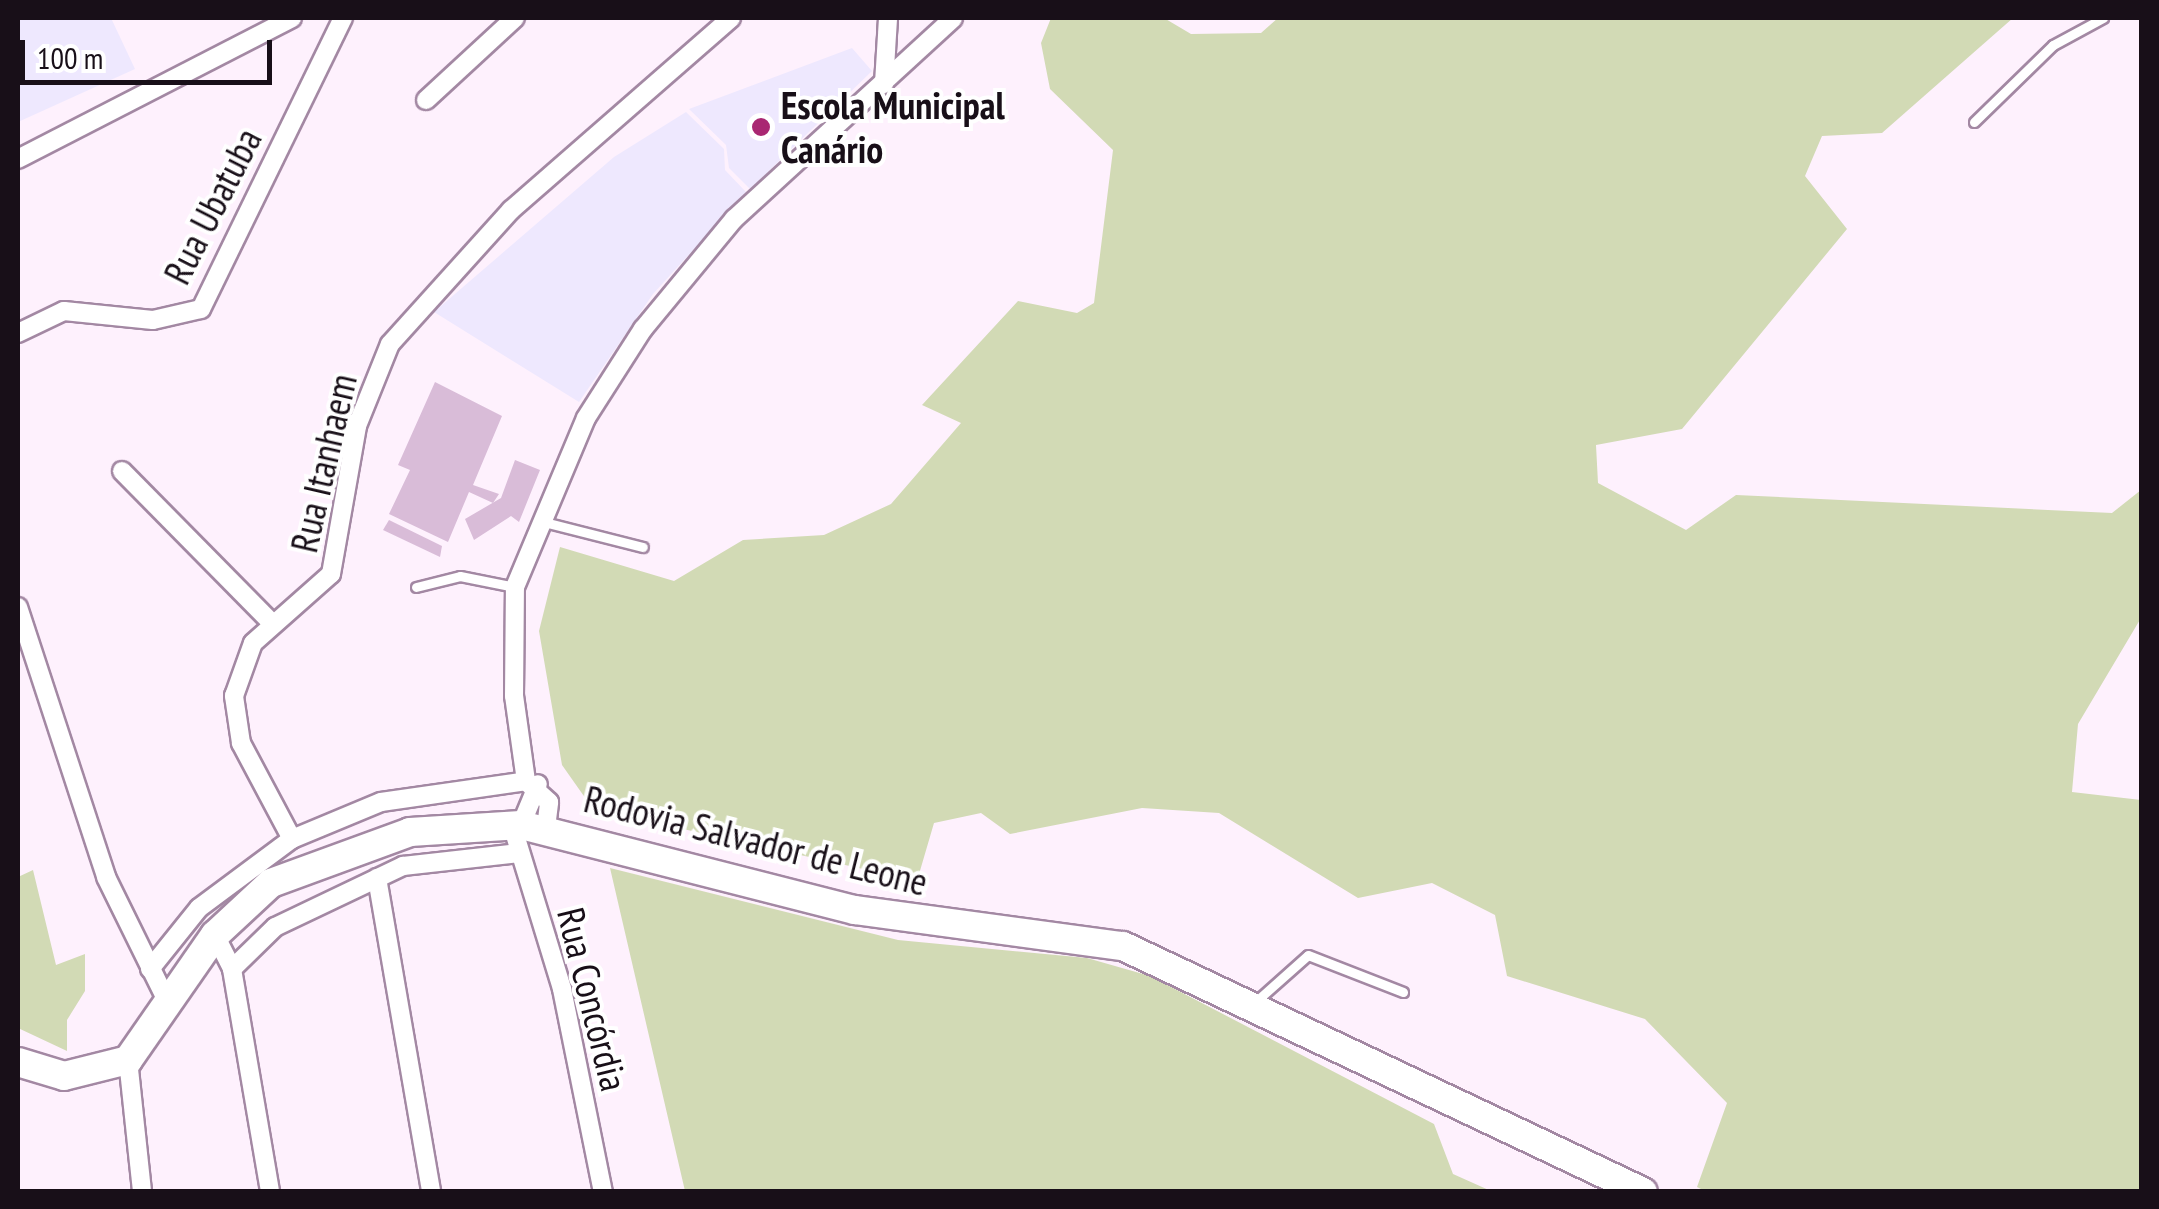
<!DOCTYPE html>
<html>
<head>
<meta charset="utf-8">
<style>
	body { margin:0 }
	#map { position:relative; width:2159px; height:1209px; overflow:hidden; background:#fef1fd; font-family:"PT Sans Narrow",sans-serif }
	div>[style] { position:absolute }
	.education>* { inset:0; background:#eee8fe }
	.green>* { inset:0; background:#d2dab5 }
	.building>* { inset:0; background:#d9bcd8 }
	.roads { filter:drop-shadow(2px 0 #a388a3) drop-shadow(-2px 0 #a388a3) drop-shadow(0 2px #a388a3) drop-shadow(0 -2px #a388a3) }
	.lane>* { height:9px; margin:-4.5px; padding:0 4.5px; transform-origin:4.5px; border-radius:4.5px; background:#fff }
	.street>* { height:18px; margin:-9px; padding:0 9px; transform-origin:9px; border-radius:9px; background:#fff }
	.primary>* { height:28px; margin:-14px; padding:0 14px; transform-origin:14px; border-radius:14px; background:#fff }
	.dots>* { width:28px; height:28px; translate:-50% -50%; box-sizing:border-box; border:5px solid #fff; border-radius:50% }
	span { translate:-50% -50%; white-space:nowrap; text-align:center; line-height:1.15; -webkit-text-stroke:8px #fff; paint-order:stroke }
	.poi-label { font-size:38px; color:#180f18; font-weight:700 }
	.left { translate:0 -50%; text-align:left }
	.street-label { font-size:38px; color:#180f18 }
	.frame { position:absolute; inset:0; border:20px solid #180f18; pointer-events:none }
	.scale { position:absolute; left:20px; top:40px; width:252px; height:45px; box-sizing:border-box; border:5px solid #180f18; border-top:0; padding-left:12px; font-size:30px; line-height:35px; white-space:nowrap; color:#180f18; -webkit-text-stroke:8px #fff; paint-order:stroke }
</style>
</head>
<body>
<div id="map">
	<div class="education">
		<div style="clip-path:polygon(18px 18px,111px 18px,135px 69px,18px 122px)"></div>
		<div style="clip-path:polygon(852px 48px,872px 71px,750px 189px,729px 168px,726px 145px,689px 109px)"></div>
		<div style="clip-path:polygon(686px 112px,724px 149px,725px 170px,746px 192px,653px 294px,579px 402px,434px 312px,614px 157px)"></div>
	</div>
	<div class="green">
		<div style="clip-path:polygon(1051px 18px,1164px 18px,1191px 34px,1261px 33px,1278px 18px,2013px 18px,1882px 133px,1822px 136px,1805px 176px,1847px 229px,1682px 429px,1596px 445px,1598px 483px,1686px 530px,1736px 495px,2112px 513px,2141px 490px,2141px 618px,2078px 724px,2072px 792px,2141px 800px,2141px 1191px,1705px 1191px,1697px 1187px,1727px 1103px,1645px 1019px,1507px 976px,1495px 915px,1432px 883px,1358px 898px,1219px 813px,1142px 808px,1010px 834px,981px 813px,934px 823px,917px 881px,593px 809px,562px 765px,539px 631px,560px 547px,674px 581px,743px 540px,824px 535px,891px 504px,961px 423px,922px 405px,1018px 301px,1077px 313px,1094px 303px,1113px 150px,1050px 89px,1041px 43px)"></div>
		<div style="clip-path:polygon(610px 868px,898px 940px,1087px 958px,1150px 976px,1434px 1124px,1453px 1174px,1491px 1191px,685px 1191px)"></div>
		<div style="clip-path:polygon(33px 870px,56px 965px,85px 954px,85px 991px,67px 1020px,67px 1051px,18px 1028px,18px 877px)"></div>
	</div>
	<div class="building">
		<div style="clip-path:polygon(435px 382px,502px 416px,473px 485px,499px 494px,493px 503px,469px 492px,448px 542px,389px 514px,410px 470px,398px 465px)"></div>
		<div style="clip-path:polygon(515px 460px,540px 470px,519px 522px,511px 516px,474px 540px,465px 519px,501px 498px)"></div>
		<div style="clip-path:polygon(389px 520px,442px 546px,440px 557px,383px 530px)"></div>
	</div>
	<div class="roads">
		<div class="lane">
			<div style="left:1974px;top:122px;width:110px;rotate:-44.3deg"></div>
			<div style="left:2053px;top:45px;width:57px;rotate:-28.4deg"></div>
			<div style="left:540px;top:521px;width:106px;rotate:14.2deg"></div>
			<div style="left:416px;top:587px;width:45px;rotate:-14deg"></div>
			<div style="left:460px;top:576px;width:56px;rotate:11.3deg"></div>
			<div style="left:1254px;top:1003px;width:72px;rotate:-41.6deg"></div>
			<div style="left:1308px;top:955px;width:102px;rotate:21.3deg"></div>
		</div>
		<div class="street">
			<div style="left:884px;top:84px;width:66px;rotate:-86.5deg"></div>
			<div style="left:426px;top:100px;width:121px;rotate:-42.7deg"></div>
			<div style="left:18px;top:159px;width:308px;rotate:-27.2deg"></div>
			<div style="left:18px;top:333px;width:51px;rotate:-25.6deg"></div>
			<div style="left:64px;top:311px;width:89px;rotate:5.8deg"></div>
			<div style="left:153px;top:320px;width:49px;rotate:-12.9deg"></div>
			<div style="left:201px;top:309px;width:324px;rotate:-64deg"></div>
			<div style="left:122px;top:471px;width:212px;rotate:45.4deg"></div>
			<div style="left:18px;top:607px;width:284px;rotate:71.9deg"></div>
			<div style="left:106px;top:877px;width:145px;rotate:63.8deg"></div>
			<div style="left:512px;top:825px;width:171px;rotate:73deg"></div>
			<div style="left:562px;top:989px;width:207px;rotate:78.6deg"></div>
			<div style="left:521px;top:825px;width:44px;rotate:-67.5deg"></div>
			<div style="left:546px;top:828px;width:26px;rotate:-83deg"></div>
			<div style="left:549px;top:802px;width:31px;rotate:-138deg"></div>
			<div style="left:526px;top:781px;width:86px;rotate:-98deg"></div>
			<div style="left:514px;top:696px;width:109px;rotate:-89.5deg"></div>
			<div style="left:515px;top:587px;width:183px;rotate:-67.2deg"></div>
			<div style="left:586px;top:418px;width:106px;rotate:-57.4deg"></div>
			<div style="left:643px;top:329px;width:143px;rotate:-50.4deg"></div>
			<div style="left:734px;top:219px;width:297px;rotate:-42.5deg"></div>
			<div style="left:292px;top:839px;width:109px;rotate:-118deg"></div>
			<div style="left:241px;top:743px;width:48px;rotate:-98.5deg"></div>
			<div style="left:234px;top:696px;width:56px;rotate:-70.3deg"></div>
			<div style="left:253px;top:643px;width:104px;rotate:-41.5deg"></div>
			<div style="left:331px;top:574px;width:150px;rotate:-80deg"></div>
			<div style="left:357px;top:426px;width:88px;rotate:-68.1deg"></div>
			<div style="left:390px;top:344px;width:181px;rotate:-47.9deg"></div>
			<div style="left:511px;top:210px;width:292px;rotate:-41.1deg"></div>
			<div style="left:377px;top:878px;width:319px;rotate:80.2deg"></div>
			<div style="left:215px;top:935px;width:38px;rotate:63deg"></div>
			<div style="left:232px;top:969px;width:226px;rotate:80.3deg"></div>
			<div style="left:150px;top:969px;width:78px;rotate:-51.2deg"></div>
			<div style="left:199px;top:908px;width:116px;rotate:-36.6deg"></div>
			<div style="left:292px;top:839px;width:96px;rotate:-22.6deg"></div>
			<div style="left:381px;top:802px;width:147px;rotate:-8.2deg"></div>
			<div style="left:232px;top:969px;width:60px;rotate:-44.3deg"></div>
			<div style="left:275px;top:927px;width:142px;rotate:-25.5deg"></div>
			<div style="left:403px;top:866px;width:117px;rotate:-6.4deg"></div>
			<div style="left:128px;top:1060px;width:133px;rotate:83.9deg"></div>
		</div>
		<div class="primary">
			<div style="left:18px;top:1062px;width:48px;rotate:16.9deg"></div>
			<div style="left:64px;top:1076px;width:66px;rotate:-14deg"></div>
			<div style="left:128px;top:1060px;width:152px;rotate:-55.2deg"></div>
			<div style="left:215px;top:935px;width:76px;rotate:-42.9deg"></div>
			<div style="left:271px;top:883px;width:148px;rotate:-20.1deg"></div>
			<div style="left:410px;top:832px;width:111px;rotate:-3.6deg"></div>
			<div style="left:521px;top:825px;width:345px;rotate:14.3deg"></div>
			<div style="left:855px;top:910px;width:270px;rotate:7.7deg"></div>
			<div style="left:1123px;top:946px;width:575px;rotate:25.32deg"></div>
		</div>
	</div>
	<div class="dots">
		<div style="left:761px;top:127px;background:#a92772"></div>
	</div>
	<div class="poi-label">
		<span class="left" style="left:781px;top:127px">Escola Municipal<br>Canário</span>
	</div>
	<div class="street-label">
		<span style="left:212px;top:206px;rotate:-63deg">Rua Ubatuba</span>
		<span style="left:323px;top:463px;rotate:-77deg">Rua Itanhaem</span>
		<span style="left:756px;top:840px;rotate:14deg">Rodovia Salvador de Leone</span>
		<span style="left:593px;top:999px;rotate:76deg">Rua Concórdia</span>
	</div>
	<div class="frame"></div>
	<div class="scale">100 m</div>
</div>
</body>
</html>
